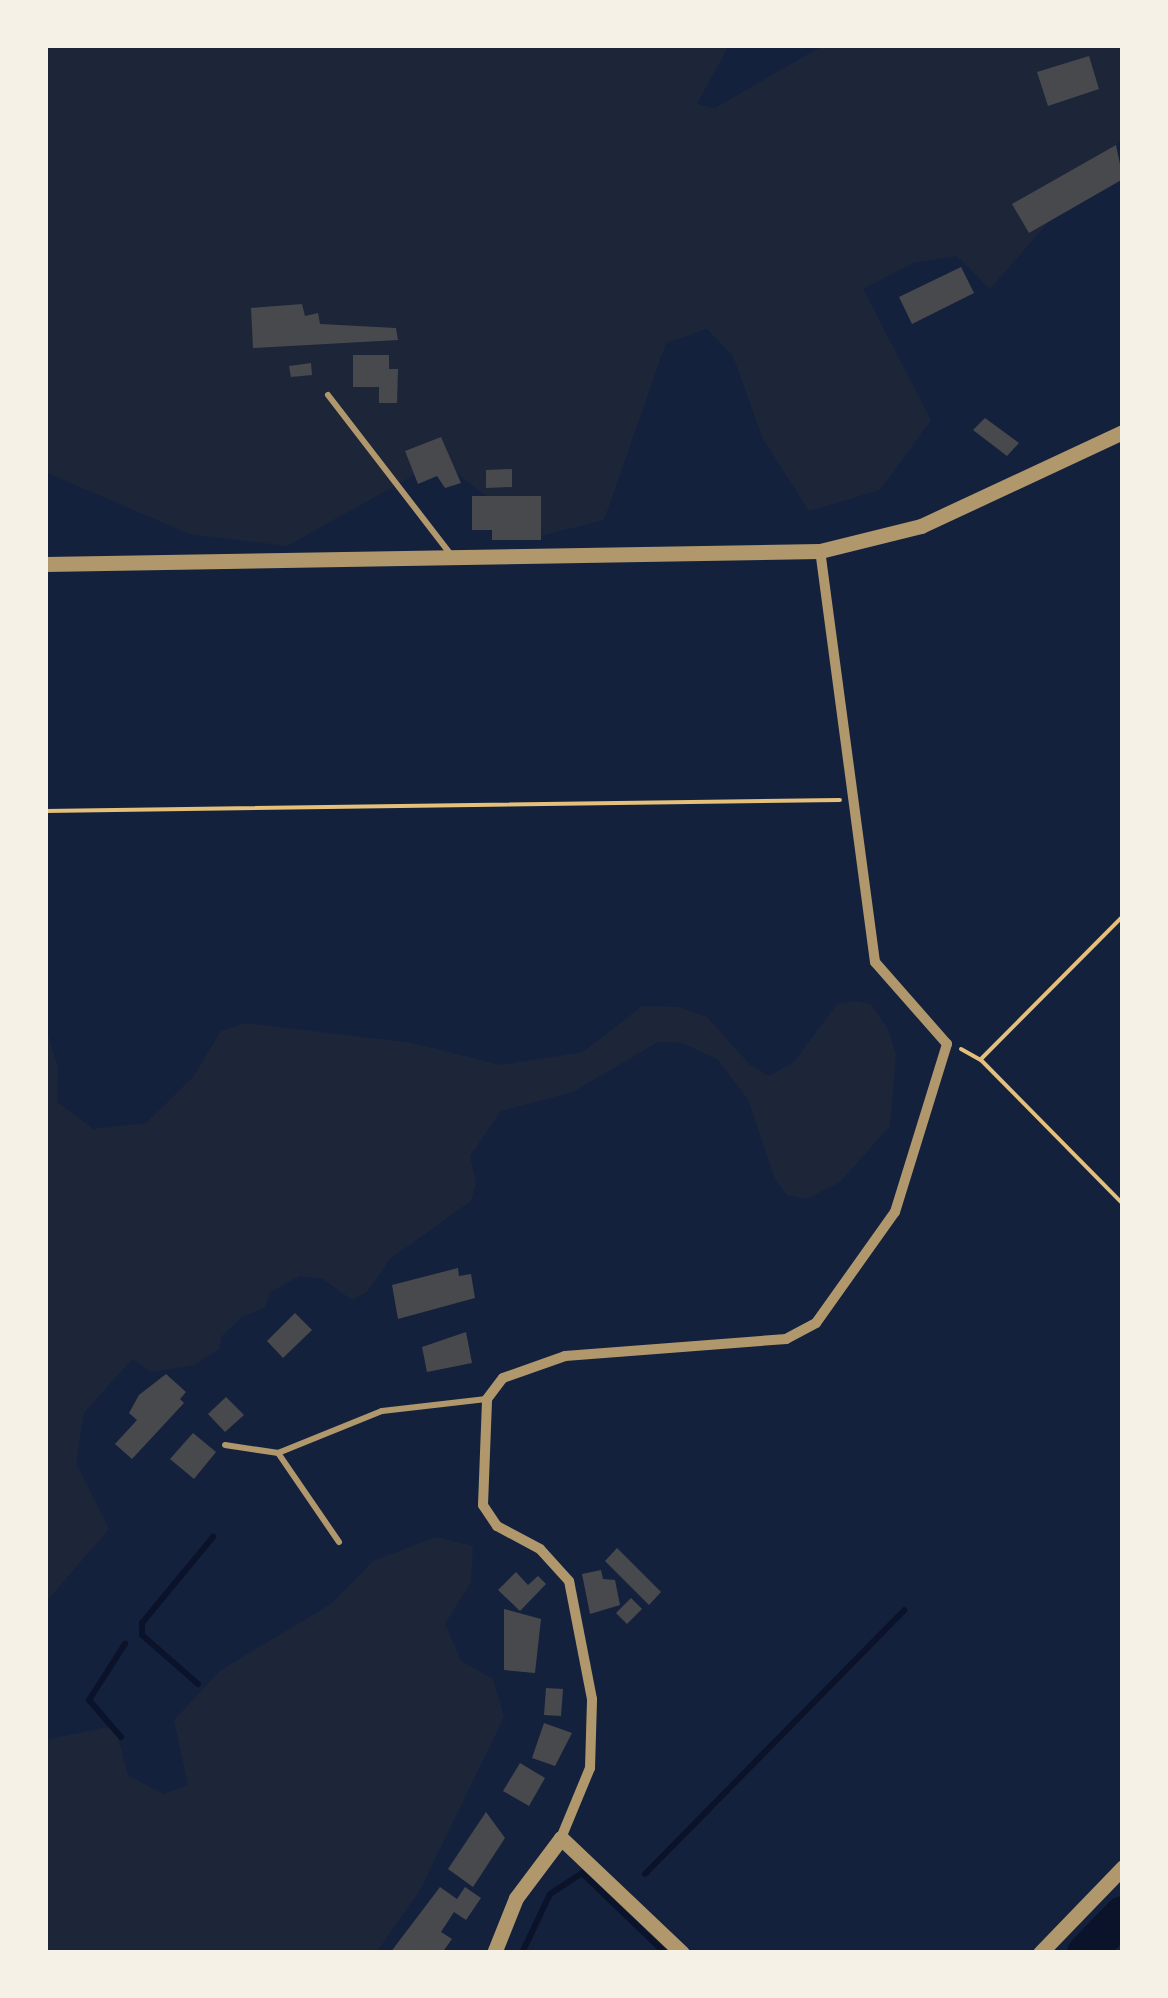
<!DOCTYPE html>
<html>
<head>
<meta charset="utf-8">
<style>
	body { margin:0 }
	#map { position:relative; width:1168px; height:1998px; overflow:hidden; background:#14213d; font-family:Rubik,sans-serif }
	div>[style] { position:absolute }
	.green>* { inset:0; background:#1d2539 }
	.stream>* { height:6px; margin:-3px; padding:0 3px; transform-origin:3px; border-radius:3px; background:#0b132b }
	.river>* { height:38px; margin:-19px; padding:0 19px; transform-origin:19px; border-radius:19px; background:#0b132b }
	.building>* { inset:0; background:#48494c }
	.path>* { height:4px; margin:-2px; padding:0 2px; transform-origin:2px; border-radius:2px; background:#e5c07b }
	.service>* { height:6px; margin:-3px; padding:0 3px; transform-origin:3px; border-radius:3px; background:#b1986c }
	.minor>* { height:10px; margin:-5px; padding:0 5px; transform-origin:5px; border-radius:5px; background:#b1986c }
	.tertiary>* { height:15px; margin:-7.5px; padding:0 7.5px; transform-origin:7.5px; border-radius:7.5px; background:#b1986c }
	span { translate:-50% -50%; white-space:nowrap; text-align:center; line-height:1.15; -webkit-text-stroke:9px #f6f1e7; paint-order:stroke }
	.frame { position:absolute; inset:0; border:48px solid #f6f1e7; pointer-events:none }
</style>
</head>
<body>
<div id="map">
	<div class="green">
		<div style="clip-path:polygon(45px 45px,729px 45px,697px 104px,715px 108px,824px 45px,1123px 45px,1123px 137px,990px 289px,957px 256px,913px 263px,863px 289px,931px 420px,880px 490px,809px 511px,763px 439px,733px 356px,707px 329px,666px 343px,604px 520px,536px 537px,441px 460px,287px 546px,189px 534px,45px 472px)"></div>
		<div style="clip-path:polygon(855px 1001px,871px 1004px,888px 1029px,896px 1055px,890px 1126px,840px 1182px,807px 1199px,787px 1195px,775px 1179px,748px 1099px,717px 1059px,682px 1043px,658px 1042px,573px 1092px,501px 1111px,470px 1156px,476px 1183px,471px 1201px,390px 1259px,367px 1292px,352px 1300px,323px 1279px,300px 1276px,270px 1292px,265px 1307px,242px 1317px,221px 1337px,219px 1349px,194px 1365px,152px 1372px,132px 1359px,84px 1413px,76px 1463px,109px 1529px,45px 1603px,45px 1025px,58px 1068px,57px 1102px,93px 1129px,146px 1123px,193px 1077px,221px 1031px,246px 1023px,412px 1043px,501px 1065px,583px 1052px,642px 1006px,678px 1007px,707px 1017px,750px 1065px,769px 1076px,794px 1062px,837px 1004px)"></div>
		<div style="clip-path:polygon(436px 1537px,473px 1546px,471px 1582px,445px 1624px,461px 1661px,493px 1679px,504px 1717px,420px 1890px,376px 1953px,45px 1953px,45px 1740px,115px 1726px,128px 1775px,163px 1794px,188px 1785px,174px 1720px,221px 1670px,331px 1604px,373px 1561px)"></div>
	</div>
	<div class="stream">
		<div style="left:198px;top:1684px;width:74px;rotate:-138.8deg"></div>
		<div style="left:142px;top:1635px;width:12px;rotate:-90deg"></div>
		<div style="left:142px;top:1623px;width:112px;rotate:-50.5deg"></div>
		<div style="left:121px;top:1737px;width:49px;rotate:-130.9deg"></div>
		<div style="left:89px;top:1700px;width:67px;rotate:-57.3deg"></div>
		<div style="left:645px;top:1874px;width:370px;rotate:-45.5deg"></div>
		<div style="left:522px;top:1953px;width:65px;rotate:-64.6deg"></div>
		<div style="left:550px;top:1894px;width:38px;rotate:-33deg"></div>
		<div style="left:582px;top:1873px;width:115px;rotate:43.9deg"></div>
	</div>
	<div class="river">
		<div style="left:1086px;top:1953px;width:53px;rotate:-45.8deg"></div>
	</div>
	<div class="building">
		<div style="clip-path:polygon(1089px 56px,1099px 89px,1048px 106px,1037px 72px)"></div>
		<div style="clip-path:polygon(1116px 145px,1123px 179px,1029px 233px,1012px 204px)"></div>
		<div style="clip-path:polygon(961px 267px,974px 293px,912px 324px,899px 297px)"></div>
		<div style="clip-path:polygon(302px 304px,305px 316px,318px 313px,320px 324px,396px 328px,398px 340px,253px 348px,251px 308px)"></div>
		<div style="clip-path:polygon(353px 355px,389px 355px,389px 369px,398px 369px,397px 403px,379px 403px,379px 387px,353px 387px)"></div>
		<div style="clip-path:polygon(311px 363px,312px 375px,291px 377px,289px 366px)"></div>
		<div style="clip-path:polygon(985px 418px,1019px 443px,1007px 456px,973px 430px)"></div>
		<div style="clip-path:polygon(441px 437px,461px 483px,445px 488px,437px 476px,418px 484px,405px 451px)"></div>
		<div style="clip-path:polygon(512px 469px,512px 487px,486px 488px,486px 470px)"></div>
		<div style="clip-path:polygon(472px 496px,541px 496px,541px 540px,492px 540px,492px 530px,472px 530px)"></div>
		<div style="clip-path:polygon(458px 1268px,459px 1276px,471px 1274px,475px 1298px,398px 1319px,392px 1285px)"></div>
		<div style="clip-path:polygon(295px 1313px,312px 1330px,283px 1358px,267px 1341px)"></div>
		<div style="clip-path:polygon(466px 1332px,472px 1363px,427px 1372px,422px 1347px)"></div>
		<div style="clip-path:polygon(166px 1374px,186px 1392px,180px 1399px,184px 1403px,132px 1459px,115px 1444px,137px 1420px,129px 1413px,139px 1395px)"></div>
		<div style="clip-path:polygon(226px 1397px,244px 1415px,225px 1432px,208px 1414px)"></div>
		<div style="clip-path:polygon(193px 1433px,216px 1452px,194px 1479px,170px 1459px)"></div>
		<div style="clip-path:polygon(617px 1548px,661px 1592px,649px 1605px,605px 1561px)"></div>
		<div style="clip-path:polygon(601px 1570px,603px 1579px,615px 1580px,620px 1605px,590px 1614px,582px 1574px)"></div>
		<div style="clip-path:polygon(516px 1572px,528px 1585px,538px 1576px,546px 1584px,520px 1611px,498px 1590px)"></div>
		<div style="clip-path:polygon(631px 1598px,642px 1609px,627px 1624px,616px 1613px)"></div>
		<div style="clip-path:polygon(504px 1609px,541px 1619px,535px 1673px,504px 1670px)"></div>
		<div style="clip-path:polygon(546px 1688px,563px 1689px,561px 1716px,544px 1715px)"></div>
		<div style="clip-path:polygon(544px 1723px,572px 1733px,555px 1766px,532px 1758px)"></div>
		<div style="clip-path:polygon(520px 1763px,545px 1778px,529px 1806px,503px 1791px)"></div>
		<div style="clip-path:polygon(486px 1812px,505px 1838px,473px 1887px,448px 1869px)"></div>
		<div style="clip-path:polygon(440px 1887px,457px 1899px,465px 1887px,481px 1898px,466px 1920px,454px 1912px,441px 1932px,452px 1939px,442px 1953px,390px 1953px)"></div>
	</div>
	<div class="path">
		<div style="left:45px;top:811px;width:795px;rotate:-0.79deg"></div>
		<div style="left:961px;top:1049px;width:23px;rotate:29deg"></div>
		<div style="left:981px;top:1060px;width:202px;rotate:45.4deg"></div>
		<div style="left:982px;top:1058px;width:200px;rotate:-45.2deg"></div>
	</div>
	<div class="service">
		<div style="left:328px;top:395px;width:203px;rotate:52.4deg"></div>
		<div style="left:225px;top:1445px;width:54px;rotate:8.6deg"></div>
		<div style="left:339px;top:1542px;width:108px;rotate:-124.4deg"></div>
		<div style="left:278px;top:1453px;width:112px;rotate:-22deg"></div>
		<div style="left:382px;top:1411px;width:105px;rotate:-6.6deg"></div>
	</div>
	<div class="minor">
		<div style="left:561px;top:1838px;width:76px;rotate:-67.5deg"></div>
		<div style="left:590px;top:1768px;width:69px;rotate:-88.3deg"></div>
		<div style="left:592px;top:1699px;width:120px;rotate:-101deg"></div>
		<div style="left:569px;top:1581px;width:43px;rotate:-132.2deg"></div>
		<div style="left:540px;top:1549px;width:49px;rotate:-151.9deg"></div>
		<div style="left:497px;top:1526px;width:25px;rotate:-124deg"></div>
		<div style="left:483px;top:1505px;width:106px;rotate:-87.8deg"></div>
		<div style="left:487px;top:1399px;width:26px;rotate:-53deg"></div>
		<div style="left:503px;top:1378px;width:66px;rotate:-19.5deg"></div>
		<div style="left:565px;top:1356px;width:222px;rotate:-4.4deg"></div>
		<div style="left:786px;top:1339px;width:34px;rotate:-28deg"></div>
		<div style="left:816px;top:1323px;width:136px;rotate:-54.6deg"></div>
		<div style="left:895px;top:1212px;width:176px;rotate:-72.8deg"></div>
		<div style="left:947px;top:1044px;width:109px;rotate:-131.3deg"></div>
		<div style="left:875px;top:962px;width:415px;rotate:-97.6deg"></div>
	</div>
	<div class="tertiary">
		<div style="left:45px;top:564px;width:775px;rotate:-0.96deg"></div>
		<div style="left:820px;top:551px;width:104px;rotate:-13.9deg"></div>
		<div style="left:921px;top:526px;width:223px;rotate:-25deg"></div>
		<div style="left:494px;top:1953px;width:59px;rotate:-68.2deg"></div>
		<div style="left:516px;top:1898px;width:75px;rotate:-53.1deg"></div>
		<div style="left:561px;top:1838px;width:167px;rotate:43.5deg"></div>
		<div style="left:1040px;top:1953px;width:120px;rotate:-46deg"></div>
	</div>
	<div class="frame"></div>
</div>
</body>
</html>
